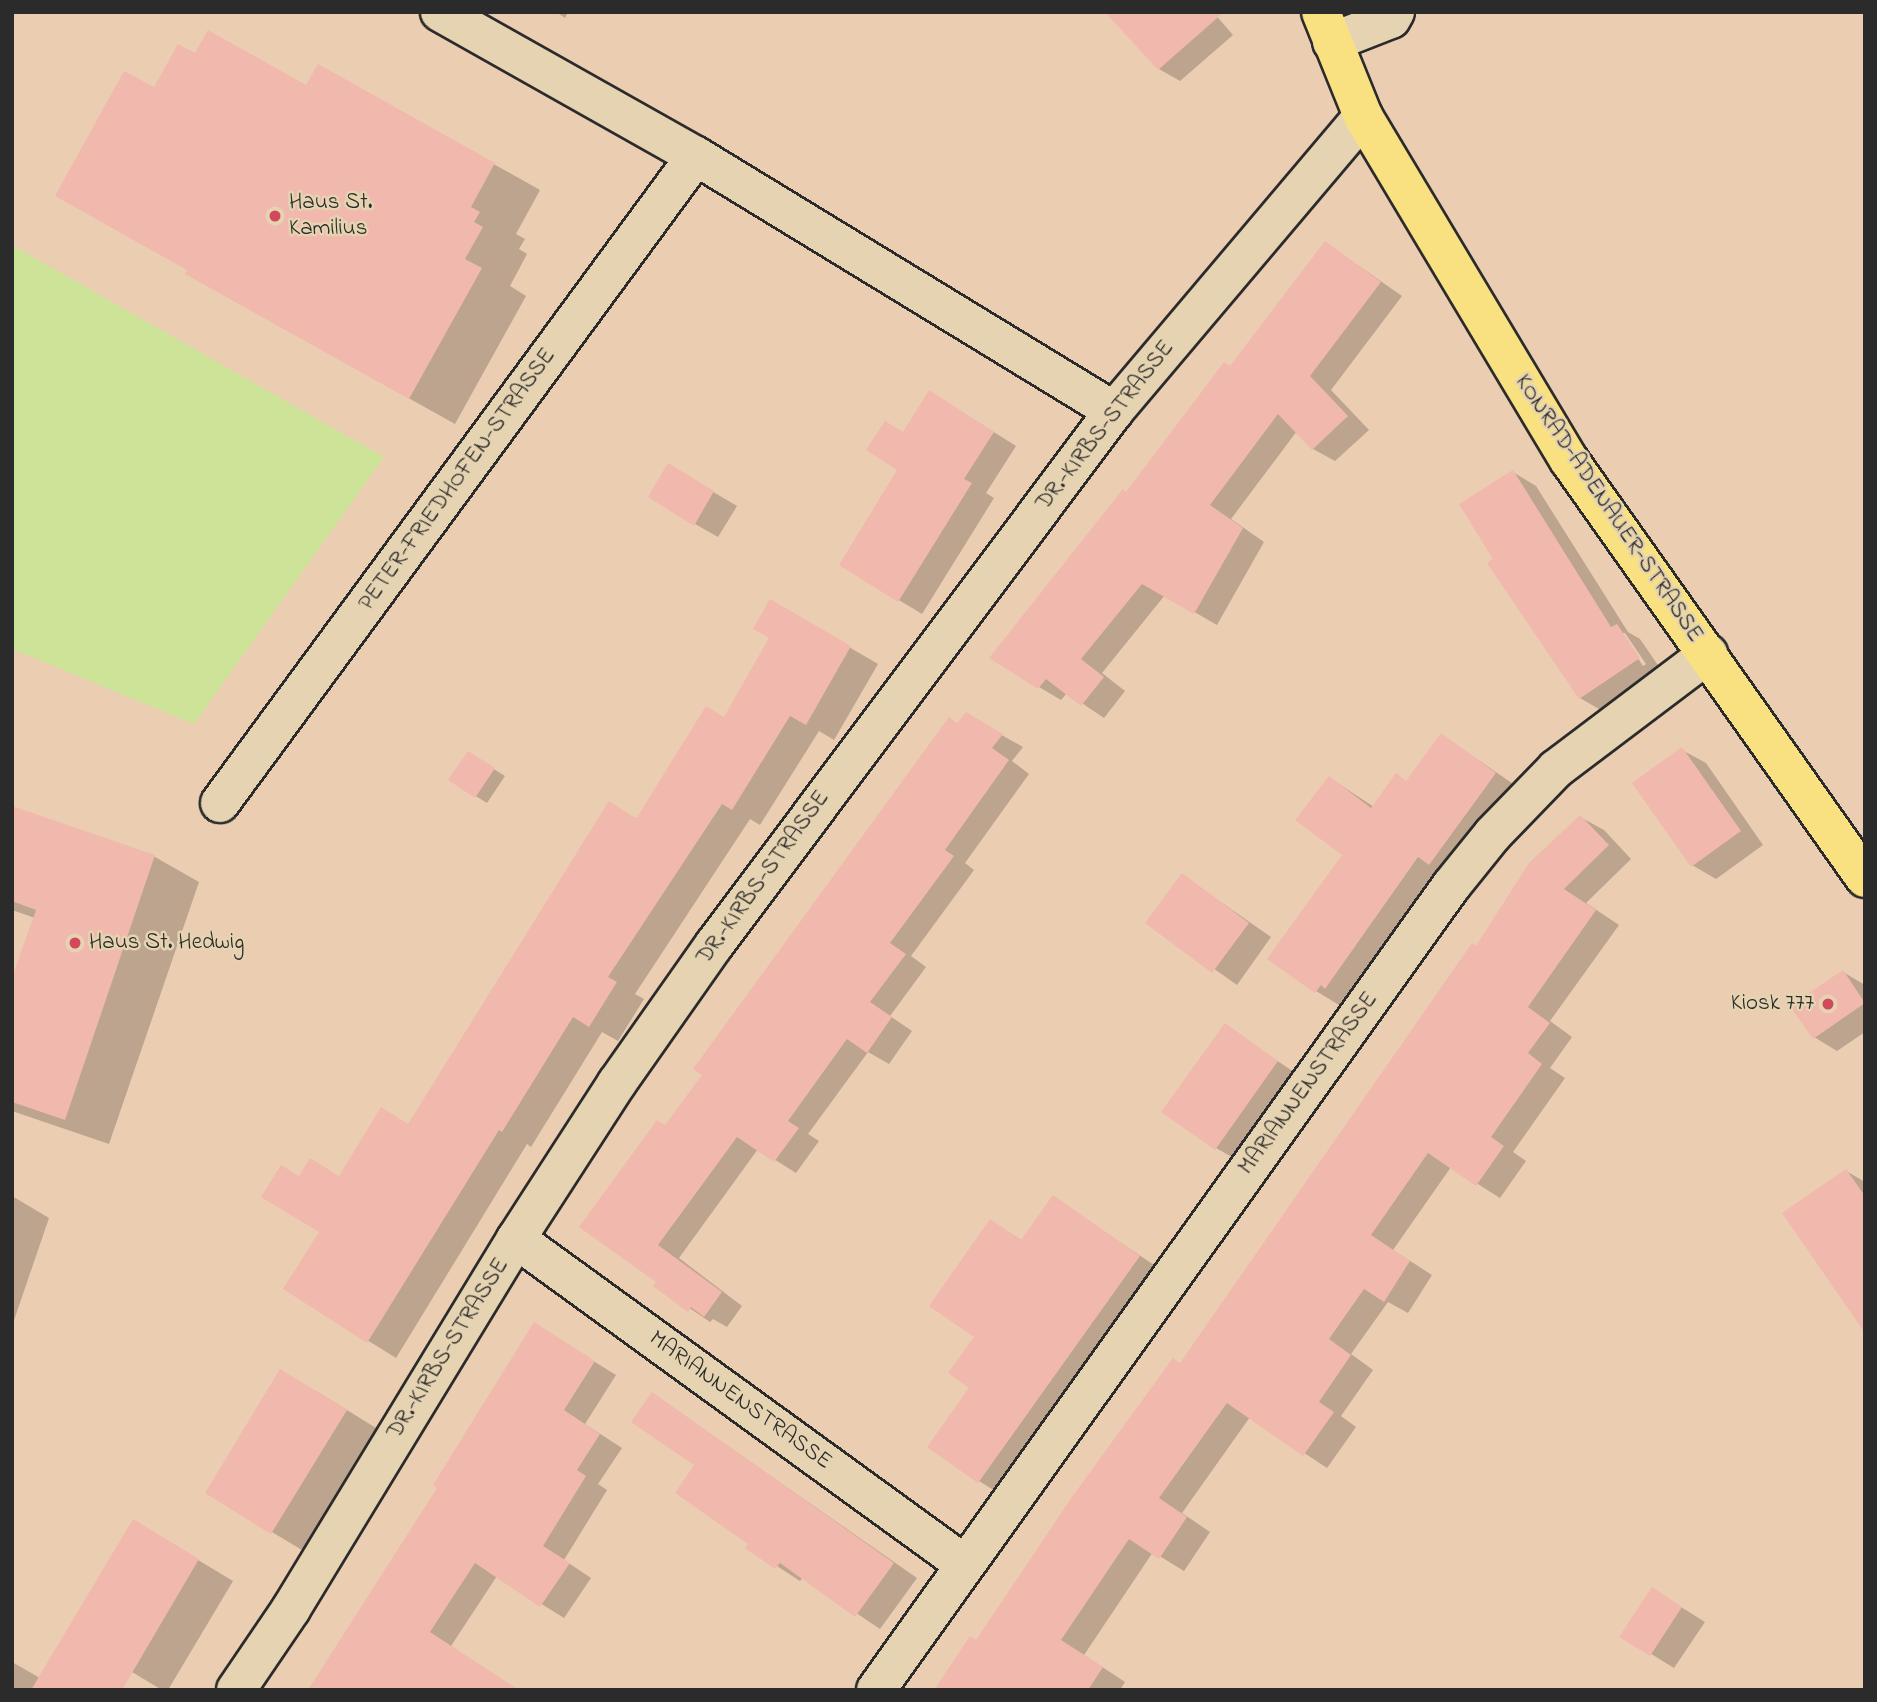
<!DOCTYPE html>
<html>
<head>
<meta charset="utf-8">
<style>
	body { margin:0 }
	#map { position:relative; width:1877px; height:1702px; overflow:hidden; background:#ebcdb2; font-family:"Indie Flower",sans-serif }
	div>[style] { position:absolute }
	.green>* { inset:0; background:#cde398 }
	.shadow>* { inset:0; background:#0003 }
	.building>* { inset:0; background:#f1b8ae }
	.roads { filter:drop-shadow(2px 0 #2b2b2b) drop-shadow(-2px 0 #2b2b2b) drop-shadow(0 2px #2b2b2b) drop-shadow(0 -2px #2b2b2b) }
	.street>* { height:38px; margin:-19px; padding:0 19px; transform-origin:19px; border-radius:19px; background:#e5d3b1 }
	.primary>* { height:38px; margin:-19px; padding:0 19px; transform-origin:19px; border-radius:19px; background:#f9e181 }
	.dots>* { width:19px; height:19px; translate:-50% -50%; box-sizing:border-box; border:4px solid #e5d3b1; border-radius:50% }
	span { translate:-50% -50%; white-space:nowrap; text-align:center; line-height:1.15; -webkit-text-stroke:5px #e5d3b1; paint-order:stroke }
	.poi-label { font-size:23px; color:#2b2b2b }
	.left { translate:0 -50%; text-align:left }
	.right { translate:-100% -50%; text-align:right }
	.street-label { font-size:23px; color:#2b2b2b }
	.frame { position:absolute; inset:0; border:14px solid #2b2b2b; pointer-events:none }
</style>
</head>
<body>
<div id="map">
	<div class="green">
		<div style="clip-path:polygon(12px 245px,384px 457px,194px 724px,12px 649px)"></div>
	</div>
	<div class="shadow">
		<div style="clip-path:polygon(556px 12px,568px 12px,565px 18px)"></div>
		<div style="clip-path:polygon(1213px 12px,1233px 35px,1180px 81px,1159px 69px)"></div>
		<div style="clip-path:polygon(195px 55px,307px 87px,319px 66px,540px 190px,516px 234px,525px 239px,519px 249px,527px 254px,510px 286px,526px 296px,455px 424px,233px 300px,189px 270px,155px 90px)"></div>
		<div style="clip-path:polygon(1326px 243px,1402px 296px,1331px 390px,1369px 430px,1335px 461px,1313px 449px,1297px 431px,1231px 519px,1264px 542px,1217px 625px,1165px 595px,1102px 673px,1125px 691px,1104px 718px,1067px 693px,1061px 700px,1039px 687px,1127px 494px,1231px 368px)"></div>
		<div style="clip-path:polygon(930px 392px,1016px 446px,986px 493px,994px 498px,922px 614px,899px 600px,900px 469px,903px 434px)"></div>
		<div style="clip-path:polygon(669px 466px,737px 506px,718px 537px,695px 524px)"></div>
		<div style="clip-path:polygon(evenodd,1513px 472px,1536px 486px,1628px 632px,1640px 639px,1662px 671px,1604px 712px,1580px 698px,1496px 560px,1513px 472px,1621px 633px,1625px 633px,1646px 664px,1643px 666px,1621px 633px)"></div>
		<div style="clip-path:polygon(770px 601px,878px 664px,834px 740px,819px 731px,760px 825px,750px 819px,635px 994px,644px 999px,618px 1041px,602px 1032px,531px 1147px,527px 1144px,396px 1358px,285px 1289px,321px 1232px,299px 1178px,340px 1178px,409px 1126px,610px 803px,638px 820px,725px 719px,771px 638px)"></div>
		<div style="clip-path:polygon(966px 715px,1023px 747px,1012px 761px,1029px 774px,965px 863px,974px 870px,911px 956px,926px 967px,890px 1016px,912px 1031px,889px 1064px,868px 1052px,808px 1134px,819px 1141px,796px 1173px,758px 1149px,679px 1258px,742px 1306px,727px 1327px,713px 1319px,710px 1322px,656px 1285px,659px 1282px,582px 1226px,666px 1127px)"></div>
		<div style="clip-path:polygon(1442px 735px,1519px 788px,1349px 1001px,1344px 998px,1339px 1005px,1316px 991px,1344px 855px,1330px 778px,1374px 807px,1408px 782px)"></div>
		<div style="clip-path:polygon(1682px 750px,1706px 763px,1763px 845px,1716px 879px,1692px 865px)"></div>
		<div style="clip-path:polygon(479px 760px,505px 776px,487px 803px,450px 780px)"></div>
		<div style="clip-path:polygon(12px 808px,155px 857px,199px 882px,109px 1144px,12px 1111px,12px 982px,35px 918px,12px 910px)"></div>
		<div style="clip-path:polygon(1580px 817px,1604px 830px,1631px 859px,1586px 903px,1619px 925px,1550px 1021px,1572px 1037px,1550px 1068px,1565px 1078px,1513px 1152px,1526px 1161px,1500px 1198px,1451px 1167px,1393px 1250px,1432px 1275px,1408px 1313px,1388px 1302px,1351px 1354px,1373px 1370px,1341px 1416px,1356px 1427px,1327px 1468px,1250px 1417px,1182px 1513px,1210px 1532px,1184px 1571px,1153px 1552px,1084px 1655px,1125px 1682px,1120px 1690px,936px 1690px,976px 1642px,1181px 1365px,1477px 948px)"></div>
		<div style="clip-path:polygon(1182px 875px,1271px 937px,1237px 985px,1148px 922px)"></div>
		<div style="clip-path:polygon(1843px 972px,1865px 985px,1865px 1032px,1837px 1051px,1814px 1037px)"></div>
		<div style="clip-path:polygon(1225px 1026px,1300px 1076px,1239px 1161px,1216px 1148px)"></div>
		<div style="clip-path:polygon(1846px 1171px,1865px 1182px,1865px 1330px)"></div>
		<div style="clip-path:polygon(12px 1196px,49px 1218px,12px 1326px)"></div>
		<div style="clip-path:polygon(1054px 1198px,1160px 1269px,1000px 1494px,979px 1481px,971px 1388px,991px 1221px,1023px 1241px)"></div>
		<div style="clip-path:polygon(556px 1338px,616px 1375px,585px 1424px,622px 1448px,598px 1484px,607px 1490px,564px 1560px,591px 1578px,564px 1618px,497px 1576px,451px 1646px,309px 1690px)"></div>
		<div style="clip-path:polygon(316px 1391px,381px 1431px,307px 1553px,207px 1493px)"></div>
		<div style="clip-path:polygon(653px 1394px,917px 1578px,880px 1629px,803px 1577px,800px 1581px,748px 1547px,751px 1543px)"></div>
		<div style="clip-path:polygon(168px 1542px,233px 1581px,168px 1690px,162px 1690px,127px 1669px,114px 1690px,12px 1690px,12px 1662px,40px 1678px)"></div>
		<div style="clip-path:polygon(1652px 1589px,1705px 1622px,1674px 1668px,1622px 1636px)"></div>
	</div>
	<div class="building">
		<div style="clip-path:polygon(1105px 12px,1224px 12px,1158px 70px)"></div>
		<div style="clip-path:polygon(208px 30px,306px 85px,318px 64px,495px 163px,471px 207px,480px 212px,474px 222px,483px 227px,465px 259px,482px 268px,409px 399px,185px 274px,187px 270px,55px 196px,124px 71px,154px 87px,178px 44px,195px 53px)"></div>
		<div style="clip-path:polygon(1325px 241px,1381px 282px,1310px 376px,1348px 416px,1312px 450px,1278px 414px,1210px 505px,1243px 528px,1194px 614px,1142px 584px,1081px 659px,1104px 677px,1081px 706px,1046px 679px,1038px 689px,989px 658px,1123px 489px,1126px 492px,1224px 362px,1230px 366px)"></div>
		<div style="clip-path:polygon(929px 390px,994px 432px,964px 479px,972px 483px,898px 602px,839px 565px,897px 470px,866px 450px,885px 421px,903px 432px)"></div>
		<div style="clip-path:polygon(668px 463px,714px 491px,694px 526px,648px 497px)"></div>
		<div style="clip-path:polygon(1513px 470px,1611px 627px,1617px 624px,1640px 658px,1579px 699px,1487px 563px,1493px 559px,1459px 504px)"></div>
		<div style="clip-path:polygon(770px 599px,851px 646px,806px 725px,790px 716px,732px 810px,722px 804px,608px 977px,617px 982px,589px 1027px,573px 1017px,502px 1132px,499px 1130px,367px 1343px,283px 1289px,319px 1232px,261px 1197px,281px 1165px,299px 1176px,310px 1158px,339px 1176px,381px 1107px,408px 1124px,609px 801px,636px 819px,706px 706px,724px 717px,769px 638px,753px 629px)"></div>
		<div style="clip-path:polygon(966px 712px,1003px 734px,992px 748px,1009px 760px,945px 850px,954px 856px,890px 943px,906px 954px,870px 1002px,892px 1017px,867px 1053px,847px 1039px,788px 1121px,799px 1128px,774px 1162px,737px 1137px,658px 1245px,722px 1292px,704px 1317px,691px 1307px,688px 1312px,653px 1286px,656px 1282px,579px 1227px,657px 1120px,665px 1125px,702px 1075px,693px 1069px,949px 717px,957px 723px)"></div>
		<div style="clip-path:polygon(1441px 733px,1496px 773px,1429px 865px,1418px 857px,1325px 989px,1321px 985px,1315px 993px,1267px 959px,1342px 855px,1295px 820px,1329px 776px,1371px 808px,1396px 773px,1406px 781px)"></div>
		<div style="clip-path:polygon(1682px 747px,1741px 831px,1691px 867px,1632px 783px)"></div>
		<div style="clip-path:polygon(468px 751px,495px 768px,475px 798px,448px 780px)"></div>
		<div style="clip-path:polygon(12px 806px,155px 855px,65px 1120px,12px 1102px,12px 977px,36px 910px,12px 901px)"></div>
		<div style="clip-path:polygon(1580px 815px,1609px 845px,1564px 889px,1596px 910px,1528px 1007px,1550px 1023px,1528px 1053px,1542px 1064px,1491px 1137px,1504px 1146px,1476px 1186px,1428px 1153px,1371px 1235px,1410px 1261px,1384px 1302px,1364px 1289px,1329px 1339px,1351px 1355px,1319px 1402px,1334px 1412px,1303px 1456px,1227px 1403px,1159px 1498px,1187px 1517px,1159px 1559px,1129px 1539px,1061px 1640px,1103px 1667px,1088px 1690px,934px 1690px,970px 1636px,976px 1640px,1072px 1497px,1173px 1358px,1180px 1363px,1472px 943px,1476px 946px,1529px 863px)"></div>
		<div style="clip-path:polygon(1182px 873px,1249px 923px,1212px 973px,1145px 923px)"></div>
		<div style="clip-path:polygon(1843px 970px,1865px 1003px,1813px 1039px,1790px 1006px)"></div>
		<div style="clip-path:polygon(1225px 1023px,1278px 1061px,1215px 1150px,1161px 1112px)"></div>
		<div style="clip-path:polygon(1846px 1169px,1865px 1196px,1865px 1333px,1782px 1213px)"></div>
		<div style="clip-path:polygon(1053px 1195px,1140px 1256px,978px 1483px,927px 1447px,969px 1388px,948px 1373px,974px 1337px,929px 1306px,990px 1219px,1021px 1240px)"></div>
		<div style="clip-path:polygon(534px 1322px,595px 1361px,564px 1410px,600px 1434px,577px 1470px,586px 1476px,543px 1546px,570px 1563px,540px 1607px,475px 1563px,430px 1632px,519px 1690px,308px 1690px,437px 1488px,433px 1485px)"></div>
		<div style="clip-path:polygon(280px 1369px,347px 1410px,271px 1534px,205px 1493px)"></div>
		<div style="clip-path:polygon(652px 1392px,894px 1563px,855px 1617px,780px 1563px,775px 1569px,745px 1548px,748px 1544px,675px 1493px,694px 1465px,631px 1422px)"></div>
		<div style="clip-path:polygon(133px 1519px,199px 1559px,122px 1690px,31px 1690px)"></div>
		<div style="clip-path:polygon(1652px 1587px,1682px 1607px,1650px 1656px,1619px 1637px)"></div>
	</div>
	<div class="roads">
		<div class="street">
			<div style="left:440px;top:12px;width:294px;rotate:29.4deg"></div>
			<div style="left:696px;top:156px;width:490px;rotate:31.4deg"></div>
			<div style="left:1332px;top:42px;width:63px;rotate:-21.3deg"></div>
			<div style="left:1391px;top:19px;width:8px;rotate:-60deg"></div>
			<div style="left:220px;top:803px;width:803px;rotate:-53.66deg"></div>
			<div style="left:516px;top:1239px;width:553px;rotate:35.96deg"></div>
			<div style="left:236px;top:1690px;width:98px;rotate:-55.8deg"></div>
			<div style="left:291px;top:1609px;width:433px;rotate:-58.7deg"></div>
			<div style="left:516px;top:1239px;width:186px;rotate:-57.1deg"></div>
			<div style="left:617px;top:1083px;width:169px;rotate:-54.9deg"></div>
			<div style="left:714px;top:945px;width:667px;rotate:-53.16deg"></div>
			<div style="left:1114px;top:411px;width:386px;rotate:-49.8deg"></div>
			<div style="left:876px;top:1690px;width:988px;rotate:-54.43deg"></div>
			<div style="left:1451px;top:886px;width:67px;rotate:-51.1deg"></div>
			<div style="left:1493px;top:834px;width:91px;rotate:-45.9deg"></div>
			<div style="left:1556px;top:769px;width:191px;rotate:-37.1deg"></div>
		</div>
		<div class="primary">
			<div style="left:1321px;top:12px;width:112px;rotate:68deg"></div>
			<div style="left:1363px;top:116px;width:401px;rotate:59.1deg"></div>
			<div style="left:1569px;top:460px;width:512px;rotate:54.7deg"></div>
		</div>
	</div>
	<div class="dots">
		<div style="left:275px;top:216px;background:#d1495b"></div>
		<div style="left:75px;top:943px;background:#d1495b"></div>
		<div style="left:1828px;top:1004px;background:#d1495b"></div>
	</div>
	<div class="poi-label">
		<span class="left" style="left:289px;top:216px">Haus St.<br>Kamilius</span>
		<span class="left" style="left:89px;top:943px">Haus St. Hedwig</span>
		<span class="right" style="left:1814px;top:1004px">Kiosk 777</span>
	</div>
	<div class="street-label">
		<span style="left:1106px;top:426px;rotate:-52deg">DR.-KIRBS-STRASSE</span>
		<span style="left:458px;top:480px;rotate:-54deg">PETER-FRIEDHOFEN-STRASSE</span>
		<span style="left:1608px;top:509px;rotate:56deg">KONRAD-ADENAUER-STRASSE</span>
		<span style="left:764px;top:878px;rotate:-54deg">DR.-KIRBS-STRASSE</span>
		<span style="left:1309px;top:1084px;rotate:-54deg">MARIANNENSTRASSE</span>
		<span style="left:449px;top:1349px;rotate:-58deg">DR.-KIRBS-STRASSE</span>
		<span style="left:740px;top:1401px;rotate:36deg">MARIANNENSTRASSE</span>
	</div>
	<div class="frame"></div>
</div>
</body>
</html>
